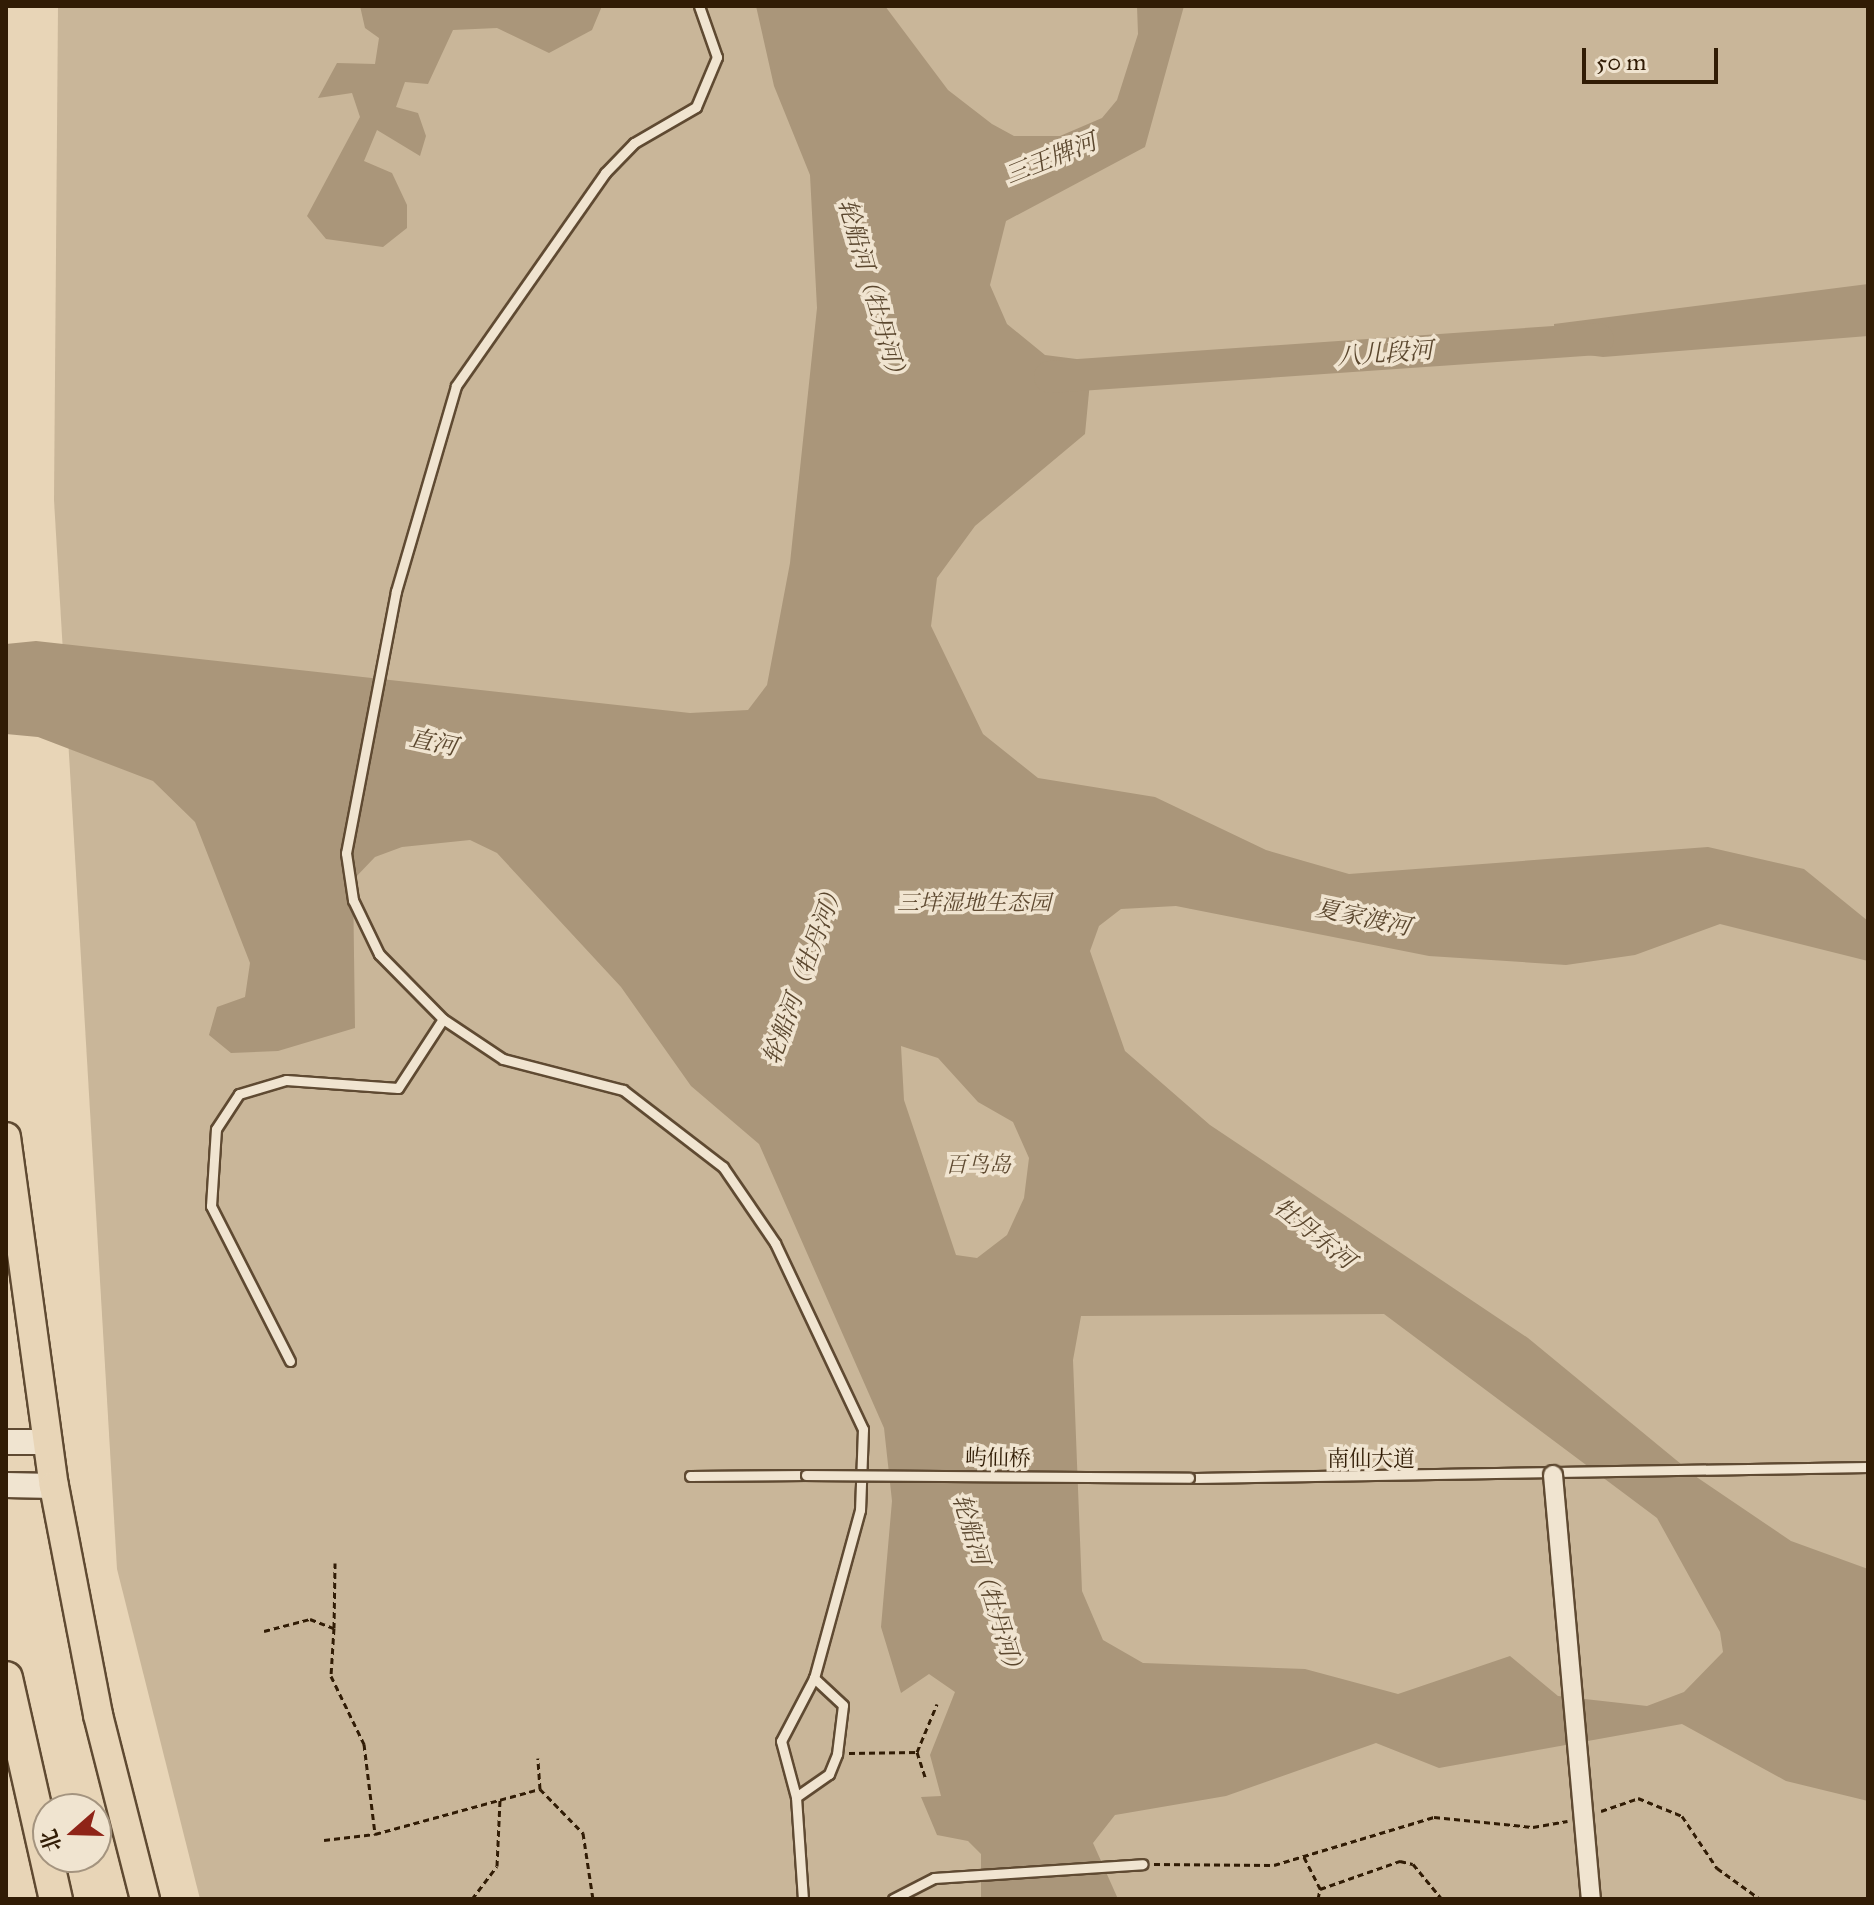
<!DOCTYPE html>
<html>
<head>
<meta charset="utf-8">
<style>
	body { margin:0 }
	#map { position:relative; width:1874px; height:1905px; overflow:hidden; background:#e8d5b7; font-family:"IM FELL Great Primer","Noto Serif SC",serif }
	div>[style] { position:absolute }
	.green>* { inset:0; background:#c9b699 }
	.water>* { inset:0; background:#aa967a }
	.river>* { height:32px; margin:-16px; padding:0 16px; transform-origin:16px; border-radius:16px; background:#aa967a }
	.path>* { height:3px; margin-top:-1.5px; transform-origin:0; background:repeating-linear-gradient(90deg,#311c05 0 6px,transparent 0 10px) }
	.roads { filter:drop-shadow(2px 0 #5f4a32) drop-shadow(-2px 0 #5f4a32) drop-shadow(0 2px #5f4a32) drop-shadow(0 -2px #5f4a32) }
	.lane>* { height:9px; margin:-4.5px; padding:0 4.5px; transform-origin:4.5px; border-radius:4.5px; background:#f0e4d0 }
	.secondary>* { height:24px; margin:-12px; padding:0 12px; transform-origin:12px; border-radius:12px; background:#f0e4d0 }
	.primary>* { height:28px; margin:-14px; padding:0 14px; transform-origin:14px; border-radius:14px; background:#e8d5b7 }
	.highway>* { height:32px; margin:-16px; padding:0 16px; transform-origin:16px; border-radius:16px; background:#e8d5b7 }
	.bridges { filter:drop-shadow(2px 0 #5f4a32) drop-shadow(-2px 0 #5f4a32) drop-shadow(0 2px #5f4a32) drop-shadow(0 -2px #5f4a32) }
	.lane-bridge>* { height:9px; margin:-4.5px; padding:0 4.5px; transform-origin:4.5px; border-radius:4.5px; background:#f0e4d0 }
	.street-bridge>* { height:18px; margin:-9px; padding:0 9px; transform-origin:9px; border-radius:9px; background:#f0e4d0 }
	span { translate:-50% -50%; white-space:nowrap; text-align:center; line-height:1.15; -webkit-text-stroke:7px #f0e4d0; paint-order:stroke }
	.park-label { font-size:22px; color:#5f4a31; font-style:italic }
	.street-label { font-size:22px; color:#311c05 }
	.water-label { font-size:24px; color:#5b472e; font-style:italic }
	.frame { position:absolute; inset:0; border:8px solid #311c05; pointer-events:none }
	.north { position:absolute; left:32px; top:1793px; width:80px; height:80px; box-sizing:border-box; background:#f0e4d0; border:2px solid #a4947f; border-radius:50%; rotate:250deg; font-size:22px; font-weight:700; line-height:32px; text-align:center; color:#311c05 }
	.north::after { content:''; display:block; margin:auto; width:28px; height:36px; background:#8f2418; clip-path:polygon(50% 0,100% 100%,50% 72%,0 100%) }
	.scale { position:absolute; left:1582px; top:48px; width:136px; height:36px; box-sizing:border-box; border:4px solid #311c05; border-top:0; padding-left:10px; font-size:24px; line-height:28px; white-space:nowrap; color:#311c05; -webkit-text-stroke:6px #f0e4d0; paint-order:stroke }
</style>
</head>
<body>
<div id="map">
	<div class="green">
		<div style="clip-path:polygon(58px 6px,1868px 6px,1868px 1899px,200px 1899px,117px 1569px,54px 500px)"></div>
	</div>
	<div class="water">
		<div style="clip-path:polygon(360px 6px,602px 6px,592px 30px,549px 53px,497px 28px,453px 30px,428px 84px,405px 82px,396px 107px,418px 113px,426px 136px,420px 156px,377px 130px,364px 161px,392px 173px,407px 205px,407px 228px,383px 247px,326px 239px,307px 216px,360px 117px,352px 93px,318px 98px,337px 63px,375px 64px,379px 38px,365px 28px)"></div>
		<div style="clip-path:polygon(evenodd,756px 6px,885px 6px,948px 90px,992px 124px,1014px 136px,1060px 136px,1102px 118px,1117px 100px,1138px 34px,1137px 6px,1184px 6px,1145px 147px,1006px 221px,990px 285px,1007px 324px,1045px 355px,1092px 361px,1085px 434px,975px 526px,937px 578px,931px 626px,983px 734px,1038px 778px,1155px 797px,1266px 850px,1349px 874px,1708px 847px,1804px 869px,1868px 921px,1868px 961px,1720px 924px,1635px 955px,1566px 965px,1429px 956px,1176px 906px,1121px 909px,1099px 926px,1090px 951px,1125px 1051px,1210px 1125px,1528px 1338px,1698px 1478px,1791px 1541px,1868px 1569px,1868px 1801px,1786px 1781px,1682px 1724px,1439px 1768px,1376px 1743px,1226px 1796px,1115px 1815px,1093px 1843px,1118px 1899px,981px 1899px,981px 1854px,968px 1841px,937px 1835px,921px 1797px,941px 1796px,930px 1755px,955px 1692px,929px 1674px,901px 1693px,881px 1627px,892px 1501px,884px 1428px,759px 1144px,691px 1086px,621px 987px,497px 853px,470px 840px,402px 847px,375px 857px,353px 880px,355px 1028px,278px 1051px,231px 1053px,209px 1035px,217px 1007px,245px 997px,250px 963px,195px 822px,153px 781px,38px 737px,6px 734px,6px 644px,36px 641px,690px 713px,748px 710px,767px 685px,790px 563px,817px 308px,810px 175px,774px 86px,756px 6px,901px 1046px,938px 1058px,978px 1102px,1013px 1122px,1029px 1158px,1024px 1198px,1007px 1235px,977px 1258px,956px 1255px,904px 1100px,901px 1046px,756px 6px,1384px 1314px,1657px 1518px,1720px 1632px,1723px 1652px,1684px 1692px,1647px 1706px,1558px 1696px,1510px 1656px,1398px 1694px,1305px 1669px,1143px 1663px,1103px 1640px,1082px 1591px,1073px 1360px,1081px 1316px,1384px 1314px)"></div>
		<div style="clip-path:polygon(1868px 284px,1868px 336px,1603px 357px,1556px 351px,1554px 324px)"></div>
	</div>
	<div class="river">
		<div style="left:1050px;top:377px;width:549px;rotate:-3.97deg"></div>
	</div>
	<div class="path">
		<div style="left:334px;top:1628px;width:65px;rotate:-89.1deg"></div>
		<div style="left:264px;top:1631px;width:48px;rotate:-14.6deg"></div>
		<div style="left:310px;top:1619px;width:26px;rotate:21deg"></div>
		<div style="left:334px;top:1628px;width:48px;rotate:93.6deg"></div>
		<div style="left:331px;top:1676px;width:76px;rotate:64.1deg"></div>
		<div style="left:364px;top:1744px;width:91px;rotate:83deg"></div>
		<div style="left:917px;top:1752px;width:52px;rotate:-67.4deg"></div>
		<div style="left:849px;top:1753px;width:68px;rotate:-0.8deg"></div>
		<div style="left:917px;top:1752px;width:28px;rotate:72deg"></div>
		<div style="left:540px;top:1789px;width:62px;rotate:45.7deg"></div>
		<div style="left:583px;top:1833px;width:67px;rotate:81.4deg"></div>
		<div style="left:1601px;top:1811px;width:39px;rotate:-19deg"></div>
		<div style="left:1638px;top:1798px;width:48px;rotate:22.2deg"></div>
		<div style="left:1682px;top:1816px;width:63px;rotate:56.1deg"></div>
		<div style="left:1717px;top:1868px;width:53px;rotate:35.8deg"></div>
		<div style="left:324px;top:1840px;width:51px;rotate:-6.7deg"></div>
		<div style="left:375px;top:1834px;width:171px;rotate:-15.3deg"></div>
		<div style="left:540px;top:1789px;width:31px;rotate:-94deg"></div>
		<div style="left:1304px;top:1857px;width:36px;rotate:63deg"></div>
		<div style="left:1154px;top:1864px;width:120px;rotate:0.5deg"></div>
		<div style="left:1274px;top:1865px;width:167px;rotate:-16.7deg"></div>
		<div style="left:1434px;top:1817px;width:100px;rotate:5.8deg"></div>
		<div style="left:1533px;top:1827px;width:35px;rotate:-10deg"></div>
		<div style="left:472px;top:1899px;width:41px;rotate:-52.9deg"></div>
		<div style="left:497px;top:1866px;width:66px;rotate:-87.4deg"></div>
		<div style="left:1318px;top:1899px;width:10px;rotate:-79deg"></div>
		<div style="left:1320px;top:1889px;width:85px;rotate:-19.3deg"></div>
		<div style="left:1400px;top:1861px;width:13px;rotate:13deg"></div>
		<div style="left:1413px;top:1864px;width:45px;rotate:50.4deg"></div>
	</div>
	<div class="roads">
		<div class="lane">
			<div style="left:699px;top:6px;width:54px;rotate:70.6deg"></div>
			<div style="left:717px;top:57px;width:54px;rotate:112.8deg"></div>
			<div style="left:696px;top:107px;width:72px;rotate:149.9deg"></div>
			<div style="left:634px;top:143px;width:42px;rotate:134deg"></div>
			<div style="left:605px;top:173px;width:260px;rotate:125deg"></div>
			<div style="left:456px;top:386px;width:214px;rotate:106.3deg"></div>
			<div style="left:396px;top:591px;width:267px;rotate:100.8deg"></div>
			<div style="left:346px;top:853px;width:48px;rotate:81.5deg"></div>
			<div style="left:353px;top:900px;width:60px;rotate:64.3deg"></div>
			<div style="left:379px;top:954px;width:91px;rotate:45.4deg"></div>
			<div style="left:443px;top:1019px;width:72px;rotate:33.7deg"></div>
			<div style="left:503px;top:1059px;width:124px;rotate:14.5deg"></div>
			<div style="left:623px;top:1090px;width:126px;rotate:37.6deg"></div>
			<div style="left:723px;top:1167px;width:92px;rotate:55.6deg"></div>
			<div style="left:775px;top:1243px;width:206px;rotate:64.7deg"></div>
			<div style="left:863px;top:1429px;width:81px;rotate:92.1deg"></div>
			<div style="left:860px;top:1510px;width:174px;rotate:105.3deg"></div>
			<div style="left:814px;top:1678px;width:71px;rotate:117.6deg"></div>
			<div style="left:781px;top:1741px;width:58px;rotate:75deg"></div>
			<div style="left:796px;top:1797px;width:102px;rotate:86.1deg"></div>
			<div style="left:290px;top:1361px;width:174px;rotate:-117deg"></div>
			<div style="left:211px;top:1206px;width:77px;rotate:-86.3deg"></div>
			<div style="left:216px;top:1129px;width:42px;rotate:-56.7deg"></div>
			<div style="left:239px;top:1094px;width:49px;rotate:-16.6deg"></div>
			<div style="left:286px;top:1080px;width:112px;rotate:4.1deg"></div>
			<div style="left:398px;top:1088px;width:82px;rotate:-56.9deg"></div>
			<div style="left:690px;top:1476px;width:116px;rotate:-0.5deg"></div>
			<div style="left:1189px;top:1478px;width:679px;rotate:-0.93deg"></div>
			<div style="left:796px;top:1797px;width:40px;rotate:-34.9deg"></div>
			<div style="left:829px;top:1774px;width:22px;rotate:-68deg"></div>
			<div style="left:837px;top:1754px;width:49px;rotate:-83deg"></div>
			<div style="left:843px;top:1705px;width:40px;rotate:-137deg"></div>
			<div style="left:893px;top:1899px;width:46px;rotate:-27.1deg"></div>
			<div style="left:934px;top:1878px;width:209px;rotate:-3.8deg"></div>
		</div>
		<div class="secondary">
			<div style="left:6px;top:1442px;width:40px"></div>
			<div style="left:6px;top:1485px;width:48px;rotate:1.2deg"></div>
		</div>
		<div class="primary">
			<div style="left:6px;top:1137px;width:352px;rotate:82.2deg"></div>
			<div style="left:54px;top:1486px;width:233px;rotate:79.1deg"></div>
			<div style="left:98px;top:1715px;width:190px;rotate:75.7deg"></div>
		</div>
		<div class="highway">
			<div style="left:6px;top:1678px;width:227px;rotate:77.3deg"></div>
		</div>
	</div>
	<div class="bridges">
		<div class="lane-bridge">
			<div style="left:806px;top:1475px;width:383px;rotate:0.4deg"></div>
		</div>
		<div class="street-bridge">
			<div style="left:1553px;top:1475px;width:426px;rotate:84.9deg"></div>
		</div>
	</div>
	<div class="park-label">
		<span style="left:974px;top:903px">三垟湿地生态园</span>
		<span style="left:978px;top:1165px">百鸟岛</span>
	</div>
	<div class="street-label">
		<span style="left:998px;top:1458px;rotate:1deg">屿仙桥</span>
		<span style="left:1371px;top:1459px">南仙大道</span>
	</div>
	<div class="water-label">
		<span style="left:1051px;top:159px;rotate:-22deg">三王牌河</span>
		<span style="left:872px;top:292px;rotate:74deg">轮船河（牡丹河）</span>
		<span style="left:1385px;top:354px;rotate:-4deg">八儿段河</span>
		<span style="left:433px;top:743px;rotate:12deg">直河</span>
		<span style="left:1363px;top:918px;rotate:12deg">夏家渡河</span>
		<span style="left:804px;top:973px;rotate:-70deg">轮船河（牡丹河）</span>
		<span style="left:1314px;top:1234px;rotate:39deg">牡丹东河</span>
		<span style="left:988px;top:1587px;rotate:73deg">轮船河（牡丹河）</span>
	</div>
	<div class="frame"></div>
	<div class="north">北</div>
	<div class="scale">50 m</div>
</div>
</body>
</html>
